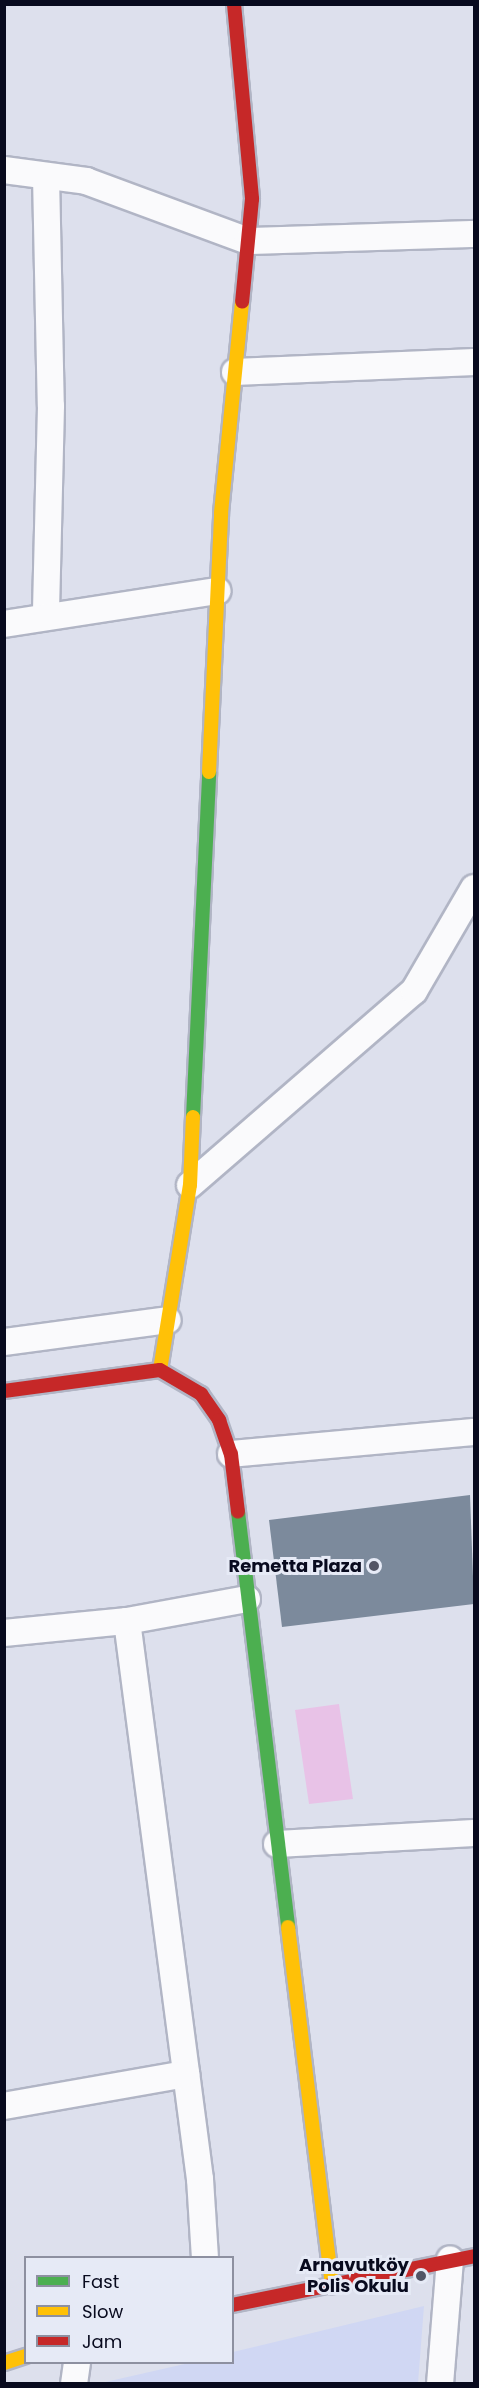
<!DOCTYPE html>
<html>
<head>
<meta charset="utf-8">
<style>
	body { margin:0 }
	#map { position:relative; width:479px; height:2388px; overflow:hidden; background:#dde0ed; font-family:Poppins,sans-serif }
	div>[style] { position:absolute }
	.built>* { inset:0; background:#d0d7f3 }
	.green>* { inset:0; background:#e8c2e7 }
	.building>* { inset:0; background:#7c8a9c }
	.roads { filter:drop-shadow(2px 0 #b1b5c5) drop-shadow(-2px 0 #b1b5c5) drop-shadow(0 2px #b1b5c5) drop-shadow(0 -2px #b1b5c5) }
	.street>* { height:26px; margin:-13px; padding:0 13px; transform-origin:13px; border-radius:13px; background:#fafafc }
	.fast>* { height:14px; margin:-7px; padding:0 7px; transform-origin:7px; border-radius:7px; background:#4caf50 }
	.slow>* { height:14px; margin:-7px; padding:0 7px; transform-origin:7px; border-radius:7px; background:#ffc107 }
	.jam>* { height:14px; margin:-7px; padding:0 7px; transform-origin:7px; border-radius:7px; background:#c62828 }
	.dots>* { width:16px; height:16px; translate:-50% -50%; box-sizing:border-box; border:3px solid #e6eaf6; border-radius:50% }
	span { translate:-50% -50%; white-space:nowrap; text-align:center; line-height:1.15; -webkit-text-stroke:6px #e6eaf6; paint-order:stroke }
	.poi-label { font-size:18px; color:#080a1e; font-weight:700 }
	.right { translate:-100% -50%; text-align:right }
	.frame { position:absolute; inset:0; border:6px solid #080a1e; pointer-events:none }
	.legend { position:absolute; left:24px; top:2256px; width:210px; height:108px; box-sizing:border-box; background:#e6eaf6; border:2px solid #8d90a0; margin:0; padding:8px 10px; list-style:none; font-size:18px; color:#080a1e }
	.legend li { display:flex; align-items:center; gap:12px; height:30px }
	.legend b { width:30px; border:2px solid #8d90a0 }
</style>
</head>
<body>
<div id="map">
	<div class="built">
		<div style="clip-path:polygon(424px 2306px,418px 2383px,101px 2383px,189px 2363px,232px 2362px,233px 2352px)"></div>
	</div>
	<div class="green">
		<div style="clip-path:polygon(339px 1704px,353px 1799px,309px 1804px,295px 1710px)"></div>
	</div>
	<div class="building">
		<div style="clip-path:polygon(470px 1495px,474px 1604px,282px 1627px,269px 1520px)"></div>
	</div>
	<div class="roads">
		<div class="street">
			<div style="left:4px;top:170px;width:83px;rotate:7.6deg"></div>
			<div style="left:86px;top:181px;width:173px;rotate:20.3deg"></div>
			<div style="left:248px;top:241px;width:226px;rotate:-1.8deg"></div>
			<div style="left:46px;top:176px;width:230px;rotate:88.8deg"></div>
			<div style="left:51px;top:406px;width:209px;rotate:91.4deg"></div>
			<div style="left:235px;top:372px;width:239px;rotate:-2.4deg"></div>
			<div style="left:4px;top:624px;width:216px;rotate:-8.8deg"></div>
			<div style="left:190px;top:1185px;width:296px;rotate:-40.9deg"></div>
			<div style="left:414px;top:991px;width:119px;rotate:-59.8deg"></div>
			<div style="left:4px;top:1342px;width:165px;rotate:-7.6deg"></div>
			<div style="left:231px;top:1454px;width:244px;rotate:-5.2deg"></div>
			<div style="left:127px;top:1621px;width:563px;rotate:82.55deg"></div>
			<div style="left:200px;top:2179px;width:79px;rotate:86.4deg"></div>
			<div style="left:4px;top:1633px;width:124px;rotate:-5.6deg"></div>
			<div style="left:127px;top:1621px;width:122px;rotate:-10.4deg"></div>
			<div style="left:277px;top:1844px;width:197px;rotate:-3.2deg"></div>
			<div style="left:4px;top:2106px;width:185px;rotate:-10deg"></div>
			<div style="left:74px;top:2384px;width:22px;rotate:-82deg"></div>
			<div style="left:440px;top:2384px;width:125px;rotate:-85.4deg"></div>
		</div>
		<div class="fast">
			<div style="left:193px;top:1117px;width:345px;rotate:-87.3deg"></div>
			<div style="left:238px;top:1512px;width:418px;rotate:83.1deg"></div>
		</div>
		<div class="slow">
			<div style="left:209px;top:772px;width:259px;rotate:-87.3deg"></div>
			<div style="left:221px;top:513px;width:212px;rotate:-84.3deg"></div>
			<div style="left:160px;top:1370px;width:187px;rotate:-80.8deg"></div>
			<div style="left:190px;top:1185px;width:68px;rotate:-87.5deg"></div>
			<div style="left:288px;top:1927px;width:362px;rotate:83deg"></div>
			<div style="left:4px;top:2363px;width:23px;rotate:-18deg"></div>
		</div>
		<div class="jam">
			<div style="left:234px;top:4px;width:196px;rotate:84.7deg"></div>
			<div style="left:252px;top:199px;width:103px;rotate:95.5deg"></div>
			<div style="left:4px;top:1391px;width:157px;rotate:-7.7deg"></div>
			<div style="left:160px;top:1370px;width:48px;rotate:30.3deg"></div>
			<div style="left:201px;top:1394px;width:32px;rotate:55deg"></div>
			<div style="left:219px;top:1420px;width:36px;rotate:71deg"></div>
			<div style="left:231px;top:1454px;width:58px;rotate:83.1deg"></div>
			<div style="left:232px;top:2305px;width:247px;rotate:-11.4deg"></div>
		</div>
	</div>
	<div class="dots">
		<div style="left:374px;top:1566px;background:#535566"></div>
		<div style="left:421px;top:2276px;background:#535566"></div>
	</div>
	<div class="poi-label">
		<span class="right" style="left:362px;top:1566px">Remetta Plaza</span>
		<span class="right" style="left:409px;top:2276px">Arnavutköy<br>Polis Okulu</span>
	</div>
	<div class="frame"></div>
	<ul class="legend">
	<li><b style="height:8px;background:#4caf50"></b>Fast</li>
	<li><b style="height:8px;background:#ffc107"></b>Slow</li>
	<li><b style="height:8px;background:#c62828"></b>Jam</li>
	</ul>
</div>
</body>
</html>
